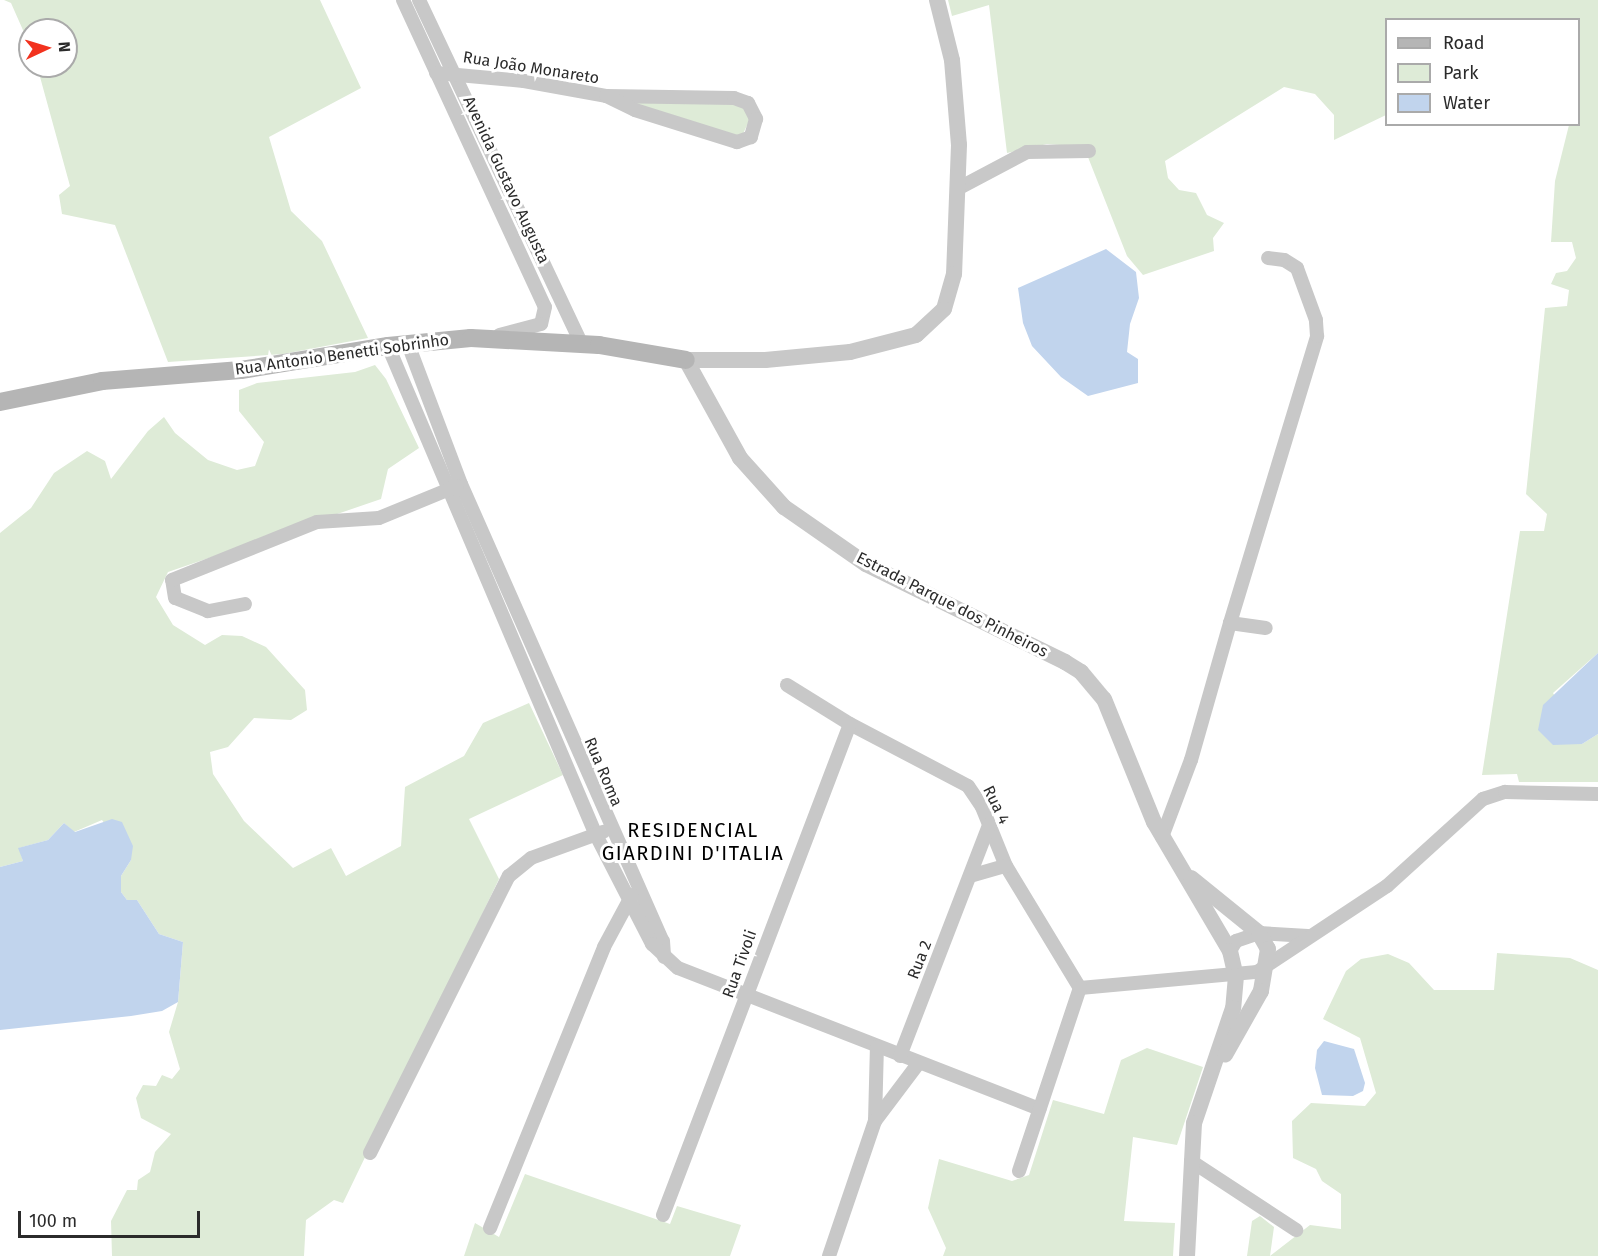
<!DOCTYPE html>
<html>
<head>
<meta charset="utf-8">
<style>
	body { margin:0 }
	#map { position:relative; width:1598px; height:1256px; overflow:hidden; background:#fff; font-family:"Fira Sans",sans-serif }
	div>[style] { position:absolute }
	.green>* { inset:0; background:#deebd7 }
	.water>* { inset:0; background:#c1d4ed }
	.minor>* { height:14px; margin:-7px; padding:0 7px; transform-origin:7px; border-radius:7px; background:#c8c8c8 }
	.tertiary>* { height:16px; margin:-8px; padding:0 8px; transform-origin:8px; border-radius:8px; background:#c8c8c8 }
	.secondary>* { height:18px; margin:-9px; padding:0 9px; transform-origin:9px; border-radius:9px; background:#b5b5b5 }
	span { translate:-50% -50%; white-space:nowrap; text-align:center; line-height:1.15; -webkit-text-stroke:6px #fff; paint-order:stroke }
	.street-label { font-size:16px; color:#2b2b2b }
	.quarter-label { font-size:20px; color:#000; letter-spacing:1.5px }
	.legend { position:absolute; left:1385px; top:18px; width:195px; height:108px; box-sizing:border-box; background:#fff; border:2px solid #aaa; margin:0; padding:8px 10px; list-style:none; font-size:18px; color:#2b2b2b }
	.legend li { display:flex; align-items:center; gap:12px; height:30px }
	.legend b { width:30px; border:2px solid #aaa }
	.north { position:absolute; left:18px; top:18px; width:60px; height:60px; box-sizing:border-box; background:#fff; border:2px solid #aaa; border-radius:50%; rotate:86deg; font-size:16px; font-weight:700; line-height:24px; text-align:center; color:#2b2b2b }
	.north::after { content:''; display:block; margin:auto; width:21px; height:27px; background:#f2321e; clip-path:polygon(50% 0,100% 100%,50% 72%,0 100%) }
	.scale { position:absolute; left:18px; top:1211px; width:182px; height:27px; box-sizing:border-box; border:3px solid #2b2b2b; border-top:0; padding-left:8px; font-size:18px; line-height:21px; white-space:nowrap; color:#2b2b2b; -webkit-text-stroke:4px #fff; paint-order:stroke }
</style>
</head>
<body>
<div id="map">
	<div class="green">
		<div style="clip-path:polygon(4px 0,320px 0,361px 88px,269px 137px,291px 211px,322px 241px,368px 338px,283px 354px,168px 362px,115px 225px,62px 214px,59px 195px,70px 186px,37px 66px,66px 66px,66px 30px,30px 30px,30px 46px,11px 3px)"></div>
		<div style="clip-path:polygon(948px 0,1598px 0,1598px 653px,1553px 693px,1582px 744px,1598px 734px,1598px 782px,1519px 782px,1517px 774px,1482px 775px,1520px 531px,1544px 531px,1547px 514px,1526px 494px,1545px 308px,1567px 306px,1569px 290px,1551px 284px,1556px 273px,1567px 271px,1576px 258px,1572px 242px,1551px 242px,1555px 181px,1569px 125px,1578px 124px,1578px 20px,1386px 20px,1386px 115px,1334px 140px,1334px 115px,1315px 94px,1284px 87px,1165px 161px,1168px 178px,1179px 190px,1196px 193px,1207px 215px,1224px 223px,1213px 238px,1214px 251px,1143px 275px,1127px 256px,1084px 147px,1047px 144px,1007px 153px,989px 5px,952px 16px)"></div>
		<div style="clip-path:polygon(720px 100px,745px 107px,751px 117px,741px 138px,628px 101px)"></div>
		<div style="clip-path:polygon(375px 365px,386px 379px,419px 448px,388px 469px,381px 499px,168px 572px,156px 597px,173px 625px,205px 645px,222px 635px,242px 636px,266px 647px,305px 690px,307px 710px,291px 720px,254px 718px,228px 747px,210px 752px,213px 774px,244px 821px,293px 868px,331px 848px,346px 876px,401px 846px,405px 787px,464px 756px,483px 723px,529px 703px,563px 775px,469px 819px,499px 879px,343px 1203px,334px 1200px,306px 1220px,304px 1256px,112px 1256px,111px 1221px,127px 1190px,137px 1190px,138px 1180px,150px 1172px,155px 1152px,171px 1134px,141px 1118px,136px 1098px,143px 1085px,156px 1086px,162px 1075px,172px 1079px,180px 1069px,169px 1032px,178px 1002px,183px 942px,159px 934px,137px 900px,127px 900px,121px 892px,121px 876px,131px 860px,102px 820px,74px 832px,64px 823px,48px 840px,19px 848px,23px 861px,0 867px,0 533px,31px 508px,54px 473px,87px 451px,105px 461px,111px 479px,148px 431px,164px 417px,175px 433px,208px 460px,237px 470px,255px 466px,264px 442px,239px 411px,239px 390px,257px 383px,355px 372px)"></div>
		<div style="clip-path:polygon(1497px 953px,1570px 958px,1598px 970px,1598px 1256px,1247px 1256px,1252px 1221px,1260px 1216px,1274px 1227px,1270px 1256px,1310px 1225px,1341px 1229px,1341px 1194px,1322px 1181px,1316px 1169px,1293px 1158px,1292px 1121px,1311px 1103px,1365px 1106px,1376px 1093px,1360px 1038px,1323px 1019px,1346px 971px,1361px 959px,1388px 954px,1409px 963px,1434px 990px,1494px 990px)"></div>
		<div style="clip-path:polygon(1147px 1048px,1203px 1067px,1177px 1145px,1133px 1137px,1124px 1221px,1175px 1223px,1173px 1256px,943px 1256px,946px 1248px,928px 1208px,939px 1159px,1012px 1181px,1029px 1175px,1053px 1100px,1104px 1114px,1121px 1060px)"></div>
		<div style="clip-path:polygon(525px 1174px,670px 1224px,677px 1206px,741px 1225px,730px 1256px,464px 1256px,475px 1223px,499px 1237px)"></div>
	</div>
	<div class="water">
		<div style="clip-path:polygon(1106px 249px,1136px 272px,1139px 298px,1130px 324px,1127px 352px,1138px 359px,1138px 383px,1088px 396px,1061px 377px,1032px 346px,1023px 323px,1018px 288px)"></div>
		<div style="clip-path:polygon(1598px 653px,1598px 734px,1582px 744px,1553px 745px,1538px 730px,1543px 705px)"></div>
		<div style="clip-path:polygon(112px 819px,122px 822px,133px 846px,131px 860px,121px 876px,121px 892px,127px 900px,137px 900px,159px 934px,183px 942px,178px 1002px,162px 1011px,131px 1016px,0 1030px,0 867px,23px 861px,18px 848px,48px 840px,64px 823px,75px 832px)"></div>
		<div style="clip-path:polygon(1324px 1041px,1354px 1049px,1365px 1083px,1363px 1091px,1353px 1096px,1322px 1095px,1315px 1068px,1317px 1050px)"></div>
	</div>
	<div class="minor">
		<div style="left:403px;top:0;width:338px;rotate:65.2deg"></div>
		<div style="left:545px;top:307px;width:17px;rotate:103deg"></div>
		<div style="left:541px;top:324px;width:43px;rotate:165.3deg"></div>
		<div style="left:419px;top:0;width:379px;rotate:64.7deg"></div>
		<div style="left:436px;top:73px;width:88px;rotate:5.2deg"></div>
		<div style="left:524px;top:81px;width:83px;rotate:10.4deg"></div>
		<div style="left:606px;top:96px;width:128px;rotate:0.9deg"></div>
		<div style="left:734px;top:98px;width:15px;rotate:20deg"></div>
		<div style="left:748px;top:103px;width:18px;rotate:63deg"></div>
		<div style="left:756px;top:119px;width:19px;rotate:106deg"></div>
		<div style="left:751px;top:137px;width:15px;rotate:160deg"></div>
		<div style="left:737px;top:142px;width:107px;rotate:-162.6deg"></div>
		<div style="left:635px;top:110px;width:32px;rotate:-154deg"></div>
		<div style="left:959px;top:188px;width:77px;rotate:-27.9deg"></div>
		<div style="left:1027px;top:152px;width:62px;rotate:-0.9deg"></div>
		<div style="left:408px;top:344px;width:150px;rotate:69.3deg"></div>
		<div style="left:461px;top:484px;width:500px;rotate:66.2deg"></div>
		<div style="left:663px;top:941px;width:16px;rotate:86deg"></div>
		<div style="left:388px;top:346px;width:531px;rotate:66.96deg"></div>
		<div style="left:596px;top:835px;width:123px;rotate:62.8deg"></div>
		<div style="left:652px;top:944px;width:35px;rotate:43deg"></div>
		<div style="left:678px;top:968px;width:388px;rotate:21.3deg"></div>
		<div style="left:245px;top:604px;width:38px;rotate:169deg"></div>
		<div style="left:208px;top:611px;width:35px;rotate:-158deg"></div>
		<div style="left:175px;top:598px;width:18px;rotate:-99deg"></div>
		<div style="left:172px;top:580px;width:156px;rotate:-21.8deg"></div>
		<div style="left:317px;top:522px;width:62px;rotate:-3.7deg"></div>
		<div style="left:379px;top:518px;width:84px;rotate:-22.3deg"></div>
		<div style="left:1230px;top:623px;width:300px;rotate:-73.1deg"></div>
		<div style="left:1317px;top:336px;width:16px;rotate:-94deg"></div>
		<div style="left:1316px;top:320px;width:55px;rotate:-110.1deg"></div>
		<div style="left:1297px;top:268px;width:15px;rotate:-148deg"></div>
		<div style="left:1284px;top:260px;width:16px;rotate:-173deg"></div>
		<div style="left:787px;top:685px;width:74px;rotate:31.8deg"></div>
		<div style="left:850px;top:724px;width:133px;rotate:27.7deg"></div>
		<div style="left:968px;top:786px;width:25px;rotate:56deg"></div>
		<div style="left:982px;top:807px;width:64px;rotate:67.9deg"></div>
		<div style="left:1006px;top:866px;width:143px;rotate:58.8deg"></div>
		<div style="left:1162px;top:837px;width:82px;rotate:-69.4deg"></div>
		<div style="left:1191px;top:760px;width:142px;rotate:-74.1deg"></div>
		<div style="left:1230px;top:623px;width:36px;rotate:8deg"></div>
		<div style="left:970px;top:876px;width:37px;rotate:-16deg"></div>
		<div style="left:1230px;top:951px;width:12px;rotate:-59deg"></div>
		<div style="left:1236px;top:941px;width:24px;rotate:-19deg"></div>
		<div style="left:1259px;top:933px;width:49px;rotate:3.5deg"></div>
		<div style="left:1080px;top:988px;width:178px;rotate:-5.2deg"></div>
		<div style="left:1257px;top:972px;width:156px;rotate:-33.5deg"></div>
		<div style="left:1387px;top:886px;width:130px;rotate:-42.2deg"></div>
		<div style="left:1483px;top:799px;width:23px;rotate:-18deg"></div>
		<div style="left:1505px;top:792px;width:93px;rotate:1.2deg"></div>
		<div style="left:900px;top:1056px;width:248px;rotate:-68.9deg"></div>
		<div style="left:875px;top:1121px;width:74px;rotate:-88.5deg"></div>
		<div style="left:370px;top:1153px;width:310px;rotate:-63.4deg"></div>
		<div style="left:509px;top:876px;width:28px;rotate:-39deg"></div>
		<div style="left:531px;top:858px;width:77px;rotate:-19.9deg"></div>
		<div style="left:1191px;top:1161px;width:126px;rotate:33.3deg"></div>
		<div style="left:1019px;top:1171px;width:193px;rotate:-71.6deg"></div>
		<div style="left:663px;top:1215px;width:525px;rotate:-69.15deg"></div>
		<div style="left:490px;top:1228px;width:303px;rotate:-67.9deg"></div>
		<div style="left:604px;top:947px;width:59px;rotate:-61.7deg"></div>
		<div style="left:829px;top:1256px;width:143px;rotate:-71.2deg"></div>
		<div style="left:875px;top:1121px;width:71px;rotate:-53deg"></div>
	</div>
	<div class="tertiary">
		<div style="left:937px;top:0;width:62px;rotate:76deg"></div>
		<div style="left:952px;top:60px;width:85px;rotate:85.3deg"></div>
		<div style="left:959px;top:145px;width:129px;rotate:92.2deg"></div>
		<div style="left:954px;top:274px;width:36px;rotate:106deg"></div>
		<div style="left:944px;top:309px;width:38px;rotate:137deg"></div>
		<div style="left:916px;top:335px;width:68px;rotate:165.6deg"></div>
		<div style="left:850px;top:352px;width:85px;rotate:174.6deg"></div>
		<div style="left:765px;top:360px;width:79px;rotate:180deg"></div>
		<div style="left:686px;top:360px;width:112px;rotate:61.1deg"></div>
		<div style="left:740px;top:458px;width:66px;rotate:48.1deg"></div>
		<div style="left:784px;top:507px;width:100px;rotate:34.8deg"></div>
		<div style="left:866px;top:564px;width:222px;rotate:26.2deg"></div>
		<div style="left:1065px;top:662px;width:19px;rotate:32deg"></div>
		<div style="left:1081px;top:672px;width:35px;rotate:50deg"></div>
		<div style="left:1104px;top:699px;width:133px;rotate:67.9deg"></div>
		<div style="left:1154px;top:822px;width:150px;rotate:59.5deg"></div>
		<div style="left:1230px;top:951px;width:26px;rotate:77deg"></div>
		<div style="left:1236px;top:976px;width:32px;rotate:95deg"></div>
		<div style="left:1233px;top:1008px;width:121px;rotate:108.7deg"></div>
		<div style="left:1194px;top:1123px;width:133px;rotate:93deg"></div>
		<div style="left:1191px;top:878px;width:87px;rotate:39deg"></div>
		<div style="left:1259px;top:933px;width:18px;rotate:61deg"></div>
		<div style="left:1268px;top:949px;width:43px;rotate:99.5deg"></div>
		<div style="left:1261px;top:991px;width:73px;rotate:119.4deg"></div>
	</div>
	<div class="secondary">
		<div style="left:0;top:402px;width:104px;rotate:-11.6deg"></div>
		<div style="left:102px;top:381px;width:139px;rotate:-4.5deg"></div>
		<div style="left:241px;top:370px;width:149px;rotate:-9.3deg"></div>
		<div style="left:388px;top:346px;width:83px;rotate:-5.5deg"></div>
		<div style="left:471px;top:338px;width:128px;rotate:3.1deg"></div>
		<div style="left:599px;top:345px;width:88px;rotate:9.8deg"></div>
	</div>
	<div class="street-label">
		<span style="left:531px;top:68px;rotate:9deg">Rua João Monareto</span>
		<span style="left:506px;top:180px;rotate:65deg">Avenida Gustavo Augusta</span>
		<span style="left:342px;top:355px;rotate:-8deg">Rua Antonio Benetti Sobrinho</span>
		<span style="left:952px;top:605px;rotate:27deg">Estrada Parque dos Pinheiros</span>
		<span style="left:603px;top:772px;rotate:67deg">Rua Roma</span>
		<span style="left:996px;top:805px;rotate:64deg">Rua 4</span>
		<span style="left:920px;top:960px;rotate:-69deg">Rua 2</span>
		<span style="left:740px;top:964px;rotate:-70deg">Rua Tivoli</span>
	</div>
	<div class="quarter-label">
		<span style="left:693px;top:842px">RESIDENCIAL<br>GIARDINI D'ITALIA</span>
	</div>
	<ul class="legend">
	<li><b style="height:8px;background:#b5b5b5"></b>Road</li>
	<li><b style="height:16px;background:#deebd7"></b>Park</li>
	<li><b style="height:16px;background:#c1d4ed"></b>Water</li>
	</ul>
	<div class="north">N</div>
	<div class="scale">100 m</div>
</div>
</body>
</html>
